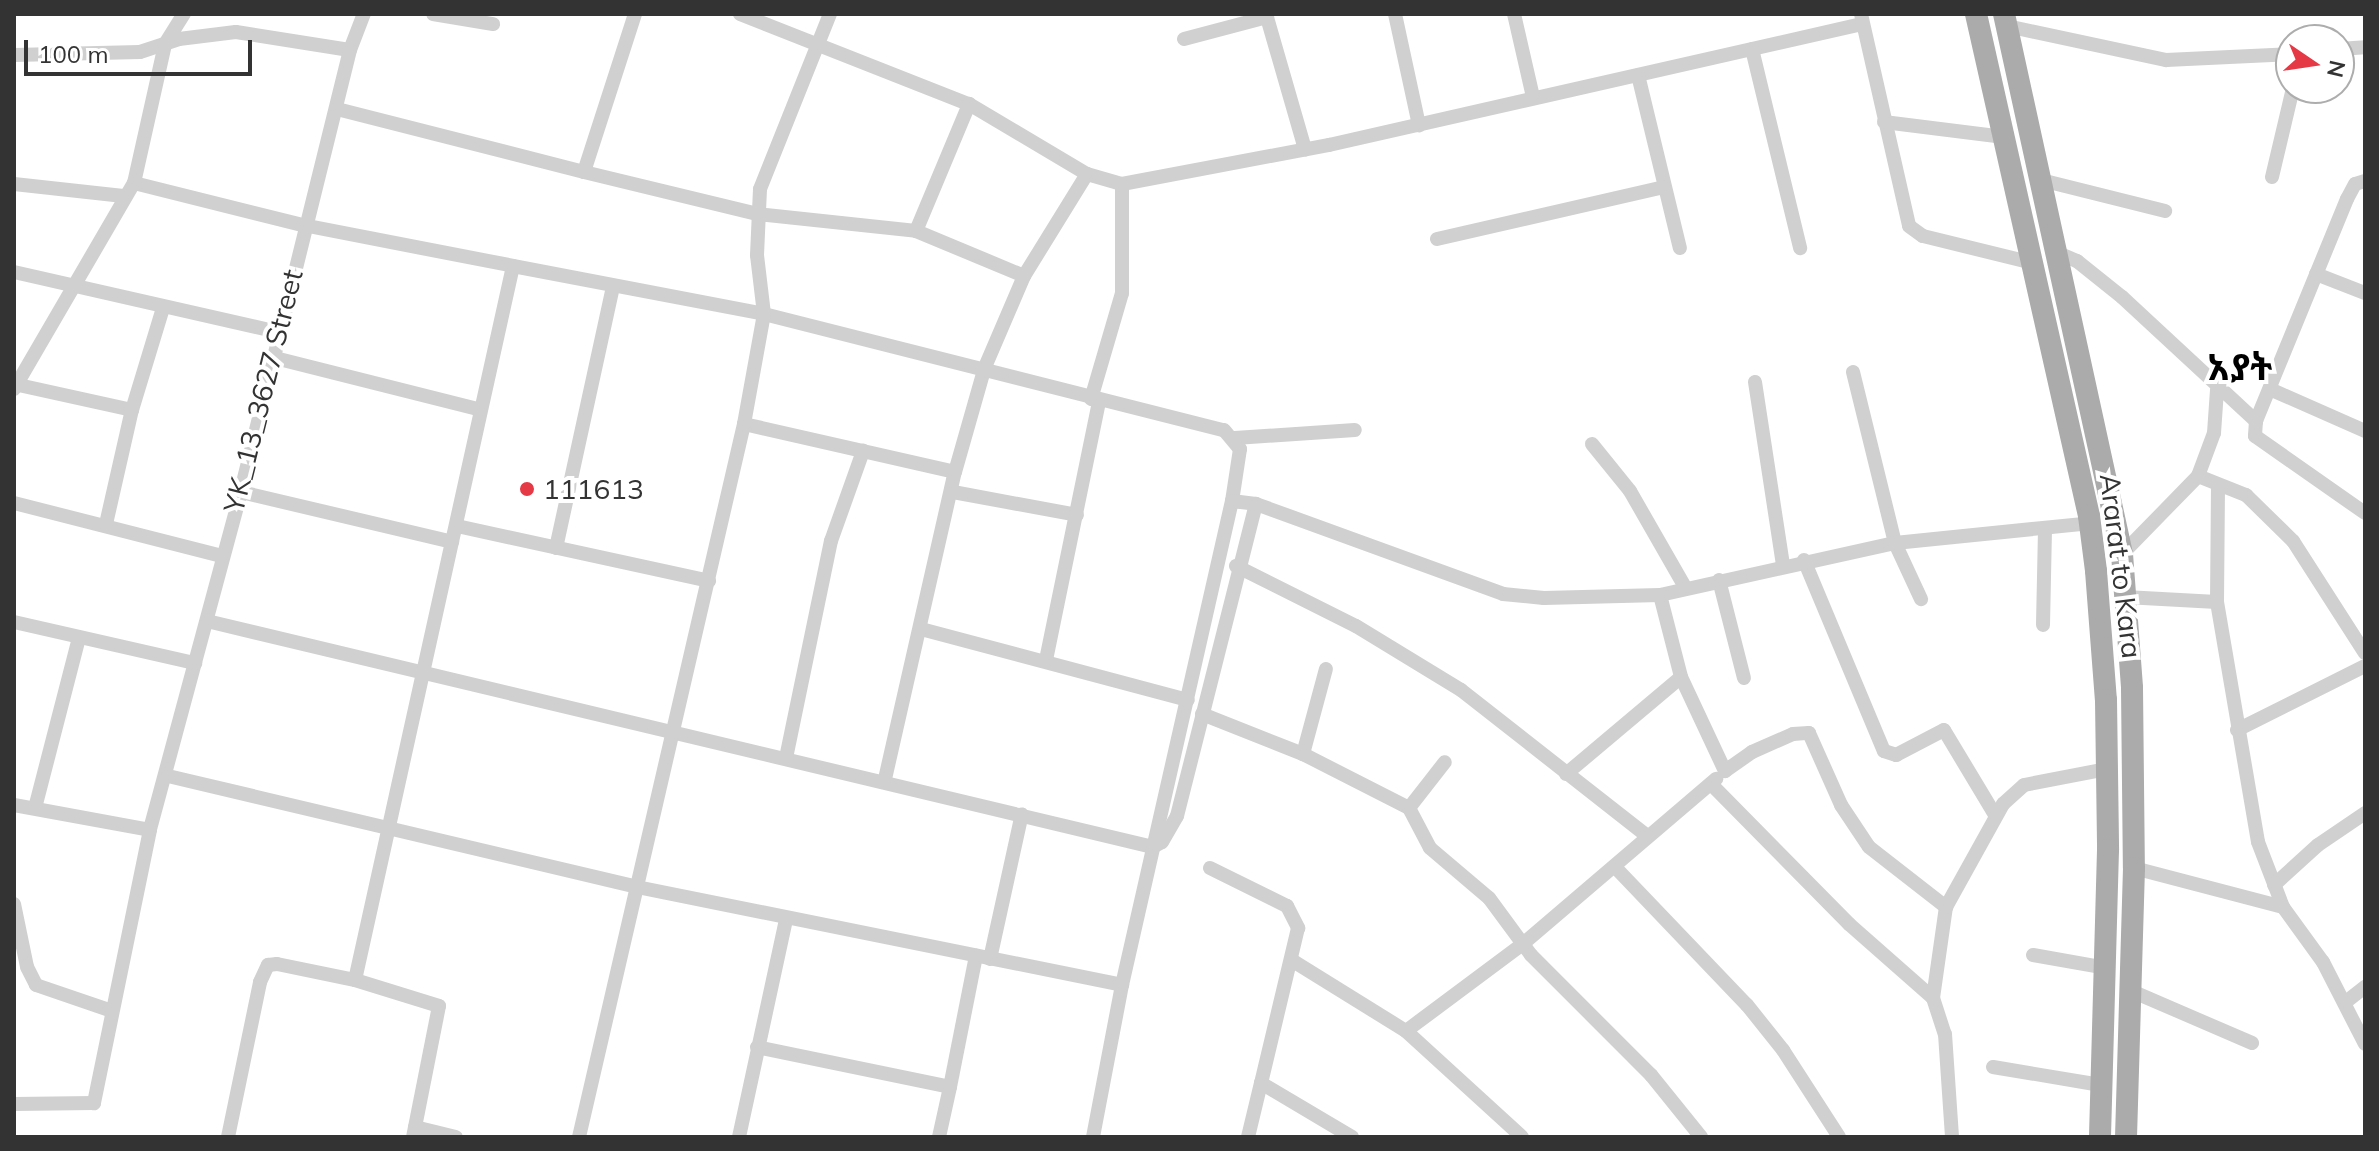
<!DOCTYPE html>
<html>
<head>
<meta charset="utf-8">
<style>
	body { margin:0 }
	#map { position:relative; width:2379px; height:1151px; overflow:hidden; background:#fff; font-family:Mulish,"Noto Sans Ethiopic",sans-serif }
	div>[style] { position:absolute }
	.street>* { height:14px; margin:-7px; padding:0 7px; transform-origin:7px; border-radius:7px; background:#d0d0d0 }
	.primary>* { height:22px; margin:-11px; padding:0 11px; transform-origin:11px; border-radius:11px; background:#ababab }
	.dots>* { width:22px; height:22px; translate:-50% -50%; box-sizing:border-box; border:4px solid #fff; border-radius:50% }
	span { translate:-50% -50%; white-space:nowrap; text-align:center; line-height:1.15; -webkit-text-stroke:8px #fff; paint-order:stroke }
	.street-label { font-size:28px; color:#333 }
	.poi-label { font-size:28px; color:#333 }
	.left { translate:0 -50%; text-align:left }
	.district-label { font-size:36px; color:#000; font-weight:700 }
	.frame { position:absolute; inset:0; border:16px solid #333; pointer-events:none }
	.north { position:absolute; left:2275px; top:24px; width:80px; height:80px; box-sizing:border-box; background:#fff; border:2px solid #adadad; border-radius:50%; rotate:103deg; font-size:22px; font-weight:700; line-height:32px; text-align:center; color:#333 }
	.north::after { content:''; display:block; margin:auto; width:28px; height:36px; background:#e63946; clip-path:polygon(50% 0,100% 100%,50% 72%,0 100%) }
	.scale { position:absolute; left:24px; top:40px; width:228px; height:36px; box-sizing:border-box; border:4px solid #333; border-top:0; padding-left:10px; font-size:24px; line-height:28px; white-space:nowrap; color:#333; -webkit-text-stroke:6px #fff; paint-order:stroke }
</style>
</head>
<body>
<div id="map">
	<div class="street">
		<div style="left:433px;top:14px;width:61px;rotate:9.5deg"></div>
		<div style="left:635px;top:14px;width:166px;rotate:107.9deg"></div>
		<div style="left:584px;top:172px;width:179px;rotate:13.6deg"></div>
		<div style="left:758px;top:214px;width:159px;rotate:6.1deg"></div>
		<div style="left:916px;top:231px;width:117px;rotate:22.6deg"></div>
		<div style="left:740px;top:14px;width:246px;rotate:21.5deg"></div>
		<div style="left:969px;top:104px;width:137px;rotate:30.7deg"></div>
		<div style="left:1087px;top:174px;width:36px;rotate:16deg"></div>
		<div style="left:1122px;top:184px;width:211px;rotate:-10.7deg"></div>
		<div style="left:1329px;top:145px;width:547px;rotate:-12.79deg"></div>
		<div style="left:1266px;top:14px;width:141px;rotate:73.9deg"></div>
		<div style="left:1395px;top:14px;width:114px;rotate:77.8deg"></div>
		<div style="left:1514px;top:14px;width:85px;rotate:77.1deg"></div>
		<div style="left:1861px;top:14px;width:217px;rotate:77.2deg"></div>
		<div style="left:1909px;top:226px;width:17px;rotate:36deg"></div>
		<div style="left:1923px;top:236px;width:113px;rotate:13.8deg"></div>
		<div style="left:2007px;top:26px;width:163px;rotate:12.1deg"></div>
		<div style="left:2166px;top:60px;width:125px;rotate:-2.7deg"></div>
		<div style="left:1184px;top:39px;width:86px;rotate:-14.8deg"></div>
		<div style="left:1752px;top:49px;width:205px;rotate:76.4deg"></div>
		<div style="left:2339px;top:49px;width:26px;rotate:-4deg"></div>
		<div style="left:350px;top:50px;width:39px;rotate:-69deg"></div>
		<div style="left:14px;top:55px;width:126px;rotate:-1.4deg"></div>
		<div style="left:140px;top:52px;width:41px;rotate:-18.4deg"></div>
		<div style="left:179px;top:39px;width:57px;rotate:-7deg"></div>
		<div style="left:236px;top:32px;width:115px;rotate:9deg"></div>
		<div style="left:350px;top:50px;width:455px;rotate:103.9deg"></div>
		<div style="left:241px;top:492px;width:350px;rotate:105.1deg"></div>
		<div style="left:150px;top:830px;width:279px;rotate:101.6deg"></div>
		<div style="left:94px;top:1103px;width:80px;rotate:179.3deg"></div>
		<div style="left:1638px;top:75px;width:178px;rotate:76.4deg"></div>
		<div style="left:337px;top:109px;width:255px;rotate:14.3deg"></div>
		<div style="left:1884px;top:122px;width:121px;rotate:7.1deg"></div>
		<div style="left:2272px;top:177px;width:91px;rotate:-76.7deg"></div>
		<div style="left:2041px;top:180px;width:128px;rotate:14deg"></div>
		<div style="left:2365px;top:181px;width:10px;rotate:163deg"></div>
		<div style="left:2355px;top:184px;width:17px;rotate:118deg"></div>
		<div style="left:2347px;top:199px;width:240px;rotate:112.3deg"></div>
		<div style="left:2256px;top:421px;width:15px;rotate:94deg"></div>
		<div style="left:2255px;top:436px;width:134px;rotate:35deg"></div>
		<div style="left:134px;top:183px;width:174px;rotate:14deg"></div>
		<div style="left:303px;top:225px;width:214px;rotate:11deg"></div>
		<div style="left:14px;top:184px;width:110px;rotate:6.3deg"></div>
		<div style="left:916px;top:231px;width:138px;rotate:-67.3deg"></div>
		<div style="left:1437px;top:239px;width:233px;rotate:-12.9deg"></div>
		<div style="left:2058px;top:253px;width:21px;rotate:23deg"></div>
		<div style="left:2077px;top:261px;width:58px;rotate:38.7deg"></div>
		<div style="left:2122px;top:297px;width:183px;rotate:42.8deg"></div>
		<div style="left:14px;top:272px;width:272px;rotate:12.8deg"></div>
		<div style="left:2316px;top:274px;width:53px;rotate:21.2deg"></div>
		<div style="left:275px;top:358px;width:209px;rotate:14.1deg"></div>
		<div style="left:1853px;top:372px;width:176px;rotate:76.2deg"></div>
		<div style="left:1895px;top:543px;width:62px;rotate:65.1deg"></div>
		<div style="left:1755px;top:382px;width:184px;rotate:81.3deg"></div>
		<div style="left:14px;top:384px;width:121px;rotate:12.4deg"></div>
		<div style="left:14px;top:389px;width:238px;rotate:-59.8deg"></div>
		<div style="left:134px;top:183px;width:142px;rotate:-77.4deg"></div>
		<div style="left:165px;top:44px;width:36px;rotate:-58deg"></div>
		<div style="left:2272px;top:390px;width:102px;rotate:23.8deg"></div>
		<div style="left:1091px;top:399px;width:110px;rotate:-73.7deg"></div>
		<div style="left:1122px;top:293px;width:109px;rotate:-90deg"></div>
		<div style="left:744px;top:424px;width:216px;rotate:12.8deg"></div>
		<div style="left:1235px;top:438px;width:120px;rotate:-3.8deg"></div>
		<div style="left:1592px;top:444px;width:60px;rotate:51deg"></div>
		<div style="left:1630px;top:491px;width:111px;rotate:60.2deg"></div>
		<div style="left:2198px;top:476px;width:46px;rotate:-69.6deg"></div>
		<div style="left:2214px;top:433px;width:43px;rotate:-86deg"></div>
		<div style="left:2218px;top:487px;width:115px;rotate:90.5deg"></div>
		<div style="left:2217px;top:602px;width:243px;rotate:80.3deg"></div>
		<div style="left:2258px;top:842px;width:70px;rotate:69deg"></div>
		<div style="left:2283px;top:907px;width:68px;rotate:54deg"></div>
		<div style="left:2323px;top:962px;width:92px;rotate:62.9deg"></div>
		<div style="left:241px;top:492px;width:217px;rotate:13.3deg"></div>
		<div style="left:953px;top:492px;width:126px;rotate:10.5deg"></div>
		<div style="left:14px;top:503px;width:215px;rotate:14.3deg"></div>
		<div style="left:106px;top:524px;width:117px;rotate:-77.2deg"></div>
		<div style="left:132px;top:410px;width:107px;rotate:-73.1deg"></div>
		<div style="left:457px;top:526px;width:258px;rotate:12.3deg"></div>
		<div style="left:556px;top:548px;width:268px;rotate:-77.7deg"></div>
		<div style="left:2122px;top:554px;width:109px;rotate:-45.7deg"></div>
		<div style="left:2198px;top:476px;width:52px;rotate:21.6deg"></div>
		<div style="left:2246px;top:495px;width:66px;rotate:44.4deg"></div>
		<div style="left:2293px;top:541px;width:133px;rotate:57.3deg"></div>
		<div style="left:1804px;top:560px;width:207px;rotate:67.3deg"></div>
		<div style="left:1884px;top:751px;width:13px;rotate:18deg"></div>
		<div style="left:1896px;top:755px;width:54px;rotate:-27.5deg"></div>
		<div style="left:1944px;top:730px;width:99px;rotate:59deg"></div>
		<div style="left:1236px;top:566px;width:134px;rotate:26.6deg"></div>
		<div style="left:1356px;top:626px;width:123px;rotate:31.4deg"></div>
		<div style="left:1461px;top:690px;width:236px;rotate:38.1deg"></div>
		<div style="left:1719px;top:580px;width:101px;rotate:75.7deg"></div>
		<div style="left:1660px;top:595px;width:85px;rotate:75.6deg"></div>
		<div style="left:1681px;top:677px;width:104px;rotate:64.9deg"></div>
		<div style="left:1725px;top:771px;width:33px;rotate:-35deg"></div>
		<div style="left:1752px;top:752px;width:45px;rotate:-23.7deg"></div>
		<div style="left:1793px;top:734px;width:16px;rotate:-4deg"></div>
		<div style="left:1809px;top:733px;width:79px;rotate:66deg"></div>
		<div style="left:1841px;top:805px;width:50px;rotate:56.3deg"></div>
		<div style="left:1869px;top:847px;width:98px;rotate:37.9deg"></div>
		<div style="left:2125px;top:597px;width:92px;rotate:3.1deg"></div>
		<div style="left:207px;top:621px;width:973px;rotate:13.44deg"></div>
		<div style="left:1153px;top:847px;width:10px;rotate:-29deg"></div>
		<div style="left:1162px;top:842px;width:30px;rotate:-60deg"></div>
		<div style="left:1177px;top:816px;width:322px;rotate:-75.8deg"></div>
		<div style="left:14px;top:622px;width:186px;rotate:12.8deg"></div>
		<div style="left:2043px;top:625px;width:95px;rotate:-88.8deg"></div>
		<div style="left:921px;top:629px;width:276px;rotate:14.9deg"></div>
		<div style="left:1046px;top:660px;width:264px;rotate:-78.4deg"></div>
		<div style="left:1202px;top:714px;width:109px;rotate:21.6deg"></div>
		<div style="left:1303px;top:754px;width:119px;rotate:27deg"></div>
		<div style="left:1409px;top:808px;width:58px;rotate:-52deg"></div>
		<div style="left:2237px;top:730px;width:143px;rotate:-26.6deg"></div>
		<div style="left:1303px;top:754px;width:88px;rotate:-74.9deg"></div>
		<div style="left:786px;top:758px;width:222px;rotate:-78.3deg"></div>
		<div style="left:831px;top:541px;width:96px;rotate:-70.4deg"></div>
		<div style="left:1566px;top:774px;width:150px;rotate:-40.1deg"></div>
		<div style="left:168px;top:776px;width:482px;rotate:13.3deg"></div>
		<div style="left:637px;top:887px;width:495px;rotate:11.4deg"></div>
		<div style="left:885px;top:779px;width:315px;rotate:-77.2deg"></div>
		<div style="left:955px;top:472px;width:109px;rotate:-74.1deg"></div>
		<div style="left:985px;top:367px;width:99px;rotate:-66.8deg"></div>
		<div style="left:1024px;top:276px;width:120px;rotate:-58.3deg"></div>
		<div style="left:1711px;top:784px;width:197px;rotate:45.4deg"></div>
		<div style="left:1849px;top:924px;width:112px;rotate:41.4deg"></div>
		<div style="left:1933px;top:998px;width:38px;rotate:72deg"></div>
		<div style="left:1945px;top:1034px;width:103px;rotate:86.1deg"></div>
		<div style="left:14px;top:805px;width:138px;rotate:10.4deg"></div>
		<div style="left:35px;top:808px;width:176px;rotate:-75.5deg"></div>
		<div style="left:1409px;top:808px;width:45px;rotate:62.3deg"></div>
		<div style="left:1430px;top:848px;width:77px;rotate:40.3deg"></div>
		<div style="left:1489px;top:898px;width:71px;rotate:53.6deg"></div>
		<div style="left:1531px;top:955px;width:170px;rotate:45deg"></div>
		<div style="left:1651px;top:1075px;width:80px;rotate:51.1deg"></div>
		<div style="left:1615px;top:867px;width:191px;rotate:46.3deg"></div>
		<div style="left:1747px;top:1005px;width:58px;rotate:51.3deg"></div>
		<div style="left:1783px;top:1050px;width:103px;rotate:57.2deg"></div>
		<div style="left:1210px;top:868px;width:86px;rotate:26.3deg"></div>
		<div style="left:1287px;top:906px;width:25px;rotate:63deg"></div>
		<div style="left:1298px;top:928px;width:159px;rotate:103.4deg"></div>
		<div style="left:1261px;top:1083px;width:106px;rotate:30.7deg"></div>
		<div style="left:2134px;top:868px;width:154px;rotate:14.7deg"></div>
		<div style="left:2274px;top:885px;width:59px;rotate:-42.3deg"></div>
		<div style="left:2318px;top:845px;width:57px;rotate:-34.2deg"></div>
		<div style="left:14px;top:904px;width:64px;rotate:78.3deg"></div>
		<div style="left:27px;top:967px;width:20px;rotate:63deg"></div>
		<div style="left:36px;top:985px;width:80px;rotate:18.9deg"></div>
		<div style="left:2033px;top:955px;width:74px;rotate:10.1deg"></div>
		<div style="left:990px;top:959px;width:148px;rotate:-77.6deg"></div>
		<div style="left:1293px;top:961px;width:133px;rotate:31.8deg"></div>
		<div style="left:1406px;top:1031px;width:157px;rotate:42.4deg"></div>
		<div style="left:355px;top:980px;width:731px;rotate:-77.52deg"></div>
		<div style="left:513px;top:266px;width:256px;rotate:10.8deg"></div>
		<div style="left:764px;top:314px;width:474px;rotate:14.2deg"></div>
		<div style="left:1224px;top:430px;width:25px;rotate:50deg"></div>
		<div style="left:1240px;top:449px;width:53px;rotate:98.7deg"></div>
		<div style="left:2129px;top:990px;width:134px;rotate:23.3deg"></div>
		<div style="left:1933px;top:998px;width:92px;rotate:-81.9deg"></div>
		<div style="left:1946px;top:907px;width:118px;rotate:-61deg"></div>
		<div style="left:2003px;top:804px;width:28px;rotate:-42deg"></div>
		<div style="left:2024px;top:785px;width:85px;rotate:-10.9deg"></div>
		<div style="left:2347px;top:1001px;width:23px;rotate:-38deg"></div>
		<div style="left:1406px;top:1031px;width:147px;rotate:-36.7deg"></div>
		<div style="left:1524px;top:943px;width:253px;rotate:-40.5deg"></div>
		<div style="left:757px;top:1047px;width:197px;rotate:11.7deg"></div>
		<div style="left:950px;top:1087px;width:51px;rotate:102.4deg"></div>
		<div style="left:1993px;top:1067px;width:109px;rotate:9.5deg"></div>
		<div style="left:950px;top:1087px;width:134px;rotate:-78.8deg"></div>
		<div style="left:415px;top:1127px;width:42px;rotate:13.7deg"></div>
		<div style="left:228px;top:1137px;width:158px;rotate:-78.3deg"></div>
		<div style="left:260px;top:982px;width:19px;rotate:-65deg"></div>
		<div style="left:268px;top:965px;width:9px;rotate:-6deg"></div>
		<div style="left:277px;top:964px;width:80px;rotate:11.6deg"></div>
		<div style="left:355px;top:980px;width:88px;rotate:17.2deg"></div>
		<div style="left:439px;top:1006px;width:134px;rotate:101.2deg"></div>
		<div style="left:579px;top:1137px;width:732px;rotate:-76.97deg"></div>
		<div style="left:744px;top:424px;width:112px;rotate:-79.7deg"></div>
		<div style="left:764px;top:314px;width:59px;rotate:-96.8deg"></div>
		<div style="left:757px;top:255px;width:66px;rotate:-87.4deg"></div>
		<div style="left:760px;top:189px;width:188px;rotate:-68.2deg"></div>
		<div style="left:739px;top:1137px;width:223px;rotate:-77.8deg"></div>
		<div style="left:1093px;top:1137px;width:155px;rotate:-79.2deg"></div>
		<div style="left:1122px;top:985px;width:496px;rotate:-77.2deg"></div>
		<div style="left:1232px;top:501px;width:24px;rotate:7deg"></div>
		<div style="left:1256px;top:504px;width:263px;rotate:20deg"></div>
		<div style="left:1503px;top:594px;width:41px;rotate:5.6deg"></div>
		<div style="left:1544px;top:598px;width:116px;rotate:-1.5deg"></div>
		<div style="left:1660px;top:595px;width:241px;rotate:-12.5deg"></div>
		<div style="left:1895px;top:543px;width:197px;rotate:-5.8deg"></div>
		<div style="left:1248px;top:1137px;width:56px;rotate:-76.5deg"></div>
	</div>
	<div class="primary">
		<div style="left:1976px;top:14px;width:515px;rotate:77.31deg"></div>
		<div style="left:2089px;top:516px;width:55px;rotate:82.7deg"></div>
		<div style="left:2096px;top:571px;width:129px;rotate:85.6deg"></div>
		<div style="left:2106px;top:700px;width:150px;rotate:89.2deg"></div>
		<div style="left:2108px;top:850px;width:287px;rotate:91.6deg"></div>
		<div style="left:2004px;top:14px;width:553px;rotate:77.67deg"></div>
		<div style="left:2122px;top:554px;width:134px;rotate:85.7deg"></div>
		<div style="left:2132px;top:688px;width:180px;rotate:89.4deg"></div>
		<div style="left:2134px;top:868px;width:269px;rotate:91.7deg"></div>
	</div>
	<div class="dots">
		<div style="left:527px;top:489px;background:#e63946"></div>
	</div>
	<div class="street-label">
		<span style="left:263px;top:391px;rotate:-76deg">YK_13_3627 Street</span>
		<span style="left:2121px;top:566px;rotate:83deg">Ararat to Kara</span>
	</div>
	<div class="poi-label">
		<span class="left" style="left:543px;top:489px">111613</span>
	</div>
	<div class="district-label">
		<span style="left:2240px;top:367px">አያት</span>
	</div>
	<div class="frame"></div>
	<div class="north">N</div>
	<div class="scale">100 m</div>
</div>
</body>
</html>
